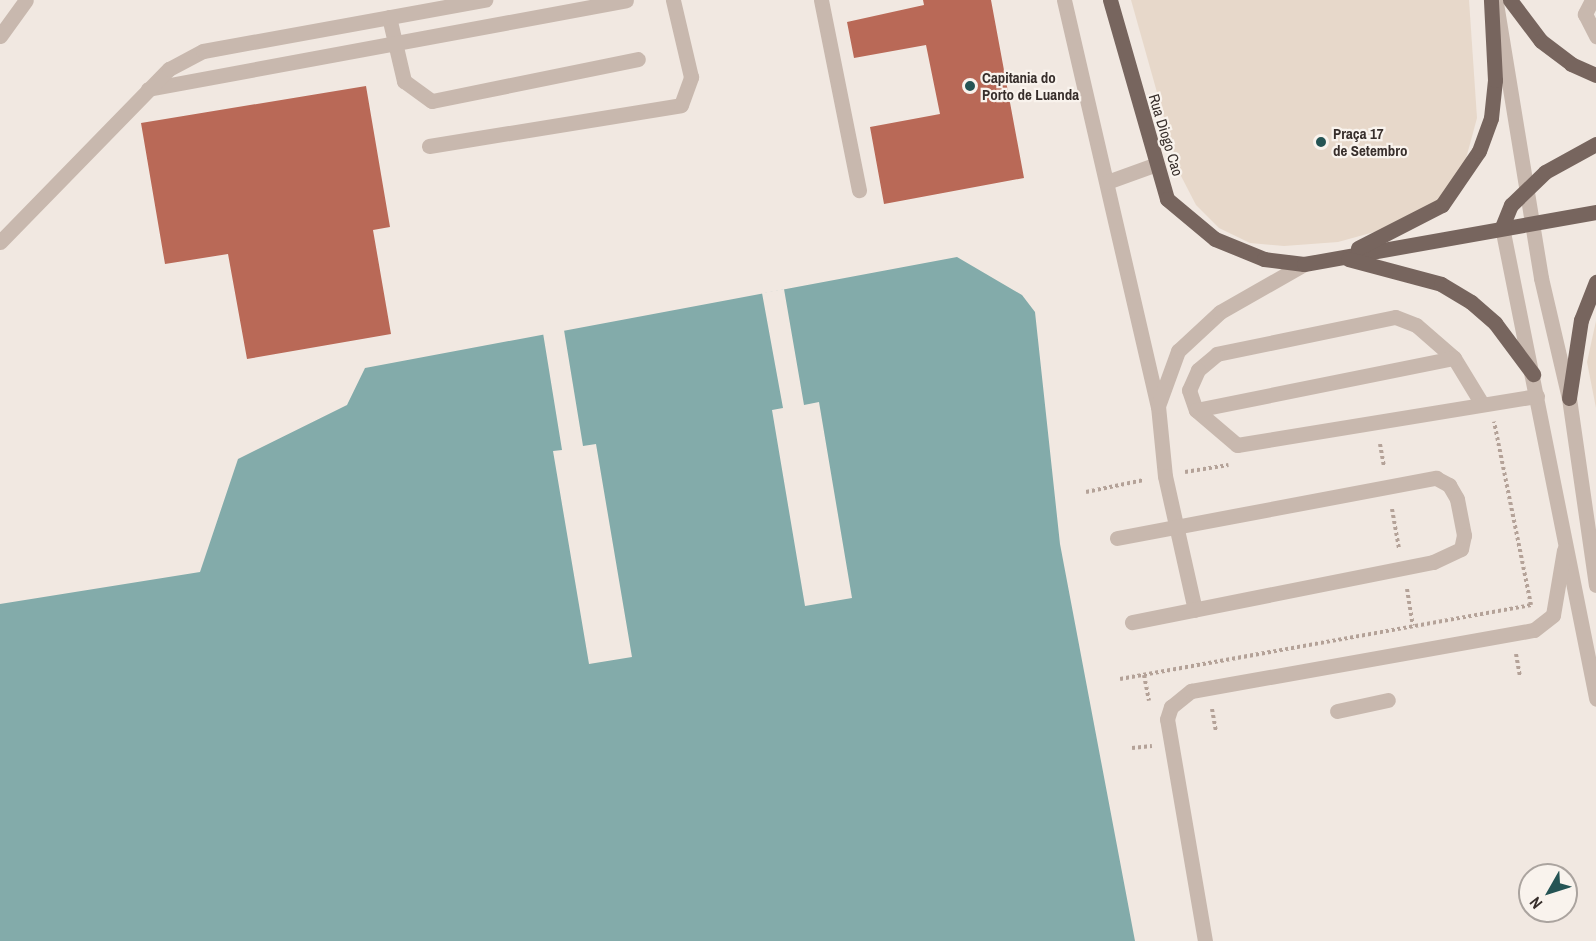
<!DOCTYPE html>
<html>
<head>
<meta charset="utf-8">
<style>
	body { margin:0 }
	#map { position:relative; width:1596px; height:941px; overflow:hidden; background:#f1e8e1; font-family:"Archivo Narrow",sans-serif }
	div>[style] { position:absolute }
	.plaza>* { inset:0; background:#e7d8ca }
	.water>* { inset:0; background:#83abaa }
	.pier>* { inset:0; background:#f1e8e1 }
	.building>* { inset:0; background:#b96957 }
	.path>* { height:4px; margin-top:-2px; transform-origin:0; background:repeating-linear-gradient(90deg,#b4a298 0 3px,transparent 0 6px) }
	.minor>* { height:15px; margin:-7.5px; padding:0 7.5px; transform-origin:7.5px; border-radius:7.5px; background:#c8b8ae }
	.major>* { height:15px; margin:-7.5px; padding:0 7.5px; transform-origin:7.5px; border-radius:7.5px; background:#77655e }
	.dots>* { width:16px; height:16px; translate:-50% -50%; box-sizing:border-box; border:3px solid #f9f3ed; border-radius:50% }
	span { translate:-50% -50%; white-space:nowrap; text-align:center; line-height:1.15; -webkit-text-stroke:4.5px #f9f3ed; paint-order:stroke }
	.poi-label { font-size:15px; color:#372e2b; font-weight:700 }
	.left { translate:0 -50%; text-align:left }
	.street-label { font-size:15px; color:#372e2b }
	.north { position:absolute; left:1518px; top:863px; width:60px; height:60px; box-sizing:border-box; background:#f9f3ed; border:2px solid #aba49f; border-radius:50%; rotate:231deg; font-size:16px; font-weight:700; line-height:24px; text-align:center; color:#372e2b }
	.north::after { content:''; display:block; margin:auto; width:21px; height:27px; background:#255454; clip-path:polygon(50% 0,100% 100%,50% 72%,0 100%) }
</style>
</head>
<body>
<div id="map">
	<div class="plaza">
		<div style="clip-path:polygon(1131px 0,1469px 0,1477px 118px,1464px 166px,1439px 203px,1396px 226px,1338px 242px,1284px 246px,1250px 243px,1219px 228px,1196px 205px,1180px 174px)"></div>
		<div style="clip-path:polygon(1596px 321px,1596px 408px,1587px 362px)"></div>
	</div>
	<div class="water">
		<div style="clip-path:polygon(957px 257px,1022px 295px,1035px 312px,1060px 544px,1135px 941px,0 941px,0 604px,200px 572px,238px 459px,347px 405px,365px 368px)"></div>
	</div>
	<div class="pier">
		<div style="clip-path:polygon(784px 289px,804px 405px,819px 402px,852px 598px,805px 606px,772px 410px,783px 408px,762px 293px)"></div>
		<div style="clip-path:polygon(564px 330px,583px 446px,596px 444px,632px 657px,589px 664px,553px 451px,562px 450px,543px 333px)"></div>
	</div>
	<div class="building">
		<div style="clip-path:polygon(923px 0,991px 0,1024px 178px,884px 204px,870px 127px,940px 114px,926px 45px,854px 58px,847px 22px,924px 5px)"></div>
		<div style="clip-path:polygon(366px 86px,390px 227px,373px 230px,391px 334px,247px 359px,228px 254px,165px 264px,141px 123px)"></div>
	</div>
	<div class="path">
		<div style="left:1380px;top:444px;width:22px;rotate:80deg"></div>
		<div style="left:1185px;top:472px;width:44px;rotate:-9.2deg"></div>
		<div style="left:1086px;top:492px;width:59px;rotate:-11.7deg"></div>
		<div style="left:1392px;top:509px;width:40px;rotate:80deg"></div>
		<div style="left:1407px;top:589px;width:37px;rotate:81deg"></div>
		<div style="left:1516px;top:654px;width:23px;rotate:80deg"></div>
		<div style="left:1144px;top:675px;width:26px;rotate:79deg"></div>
		<div style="left:1120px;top:679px;width:418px;rotate:-10.2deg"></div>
		<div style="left:1531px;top:605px;width:187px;rotate:-101.4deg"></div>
		<div style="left:1212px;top:709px;width:23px;rotate:80deg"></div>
		<div style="left:1132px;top:748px;width:20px;rotate:-6deg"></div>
	</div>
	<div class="minor">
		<div style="left:821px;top:0;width:194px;rotate:78.7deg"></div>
		<div style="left:1064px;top:0;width:417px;rotate:77deg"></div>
		<div style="left:1158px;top:406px;width:70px;rotate:84.3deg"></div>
		<div style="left:1165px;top:476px;width:137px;rotate:77.4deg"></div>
		<div style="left:1592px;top:0;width:16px;rotate:117deg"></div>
		<div style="left:1585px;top:14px;width:25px;rotate:63deg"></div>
		<div style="left:1496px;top:3px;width:279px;rotate:80.7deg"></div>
		<div style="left:1541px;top:278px;width:123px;rotate:76.9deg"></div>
		<div style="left:1569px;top:398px;width:189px;rotate:81.8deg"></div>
		<div style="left:389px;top:17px;width:66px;rotate:76.8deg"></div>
		<div style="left:404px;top:81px;width:34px;rotate:36deg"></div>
		<div style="left:432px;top:101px;width:210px;rotate:-11.5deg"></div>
		<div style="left:0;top:36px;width:44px;rotate:-54.2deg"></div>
		<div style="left:148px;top:89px;width:486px;rotate:-10.5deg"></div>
		<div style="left:429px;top:146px;width:255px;rotate:-9.2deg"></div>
		<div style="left:681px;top:105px;width:30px;rotate:-70deg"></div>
		<div style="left:691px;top:77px;width:79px;rotate:-103.2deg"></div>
		<div style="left:1107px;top:182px;width:50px;rotate:-19.9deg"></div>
		<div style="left:1502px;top:227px;width:481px;rotate:78.7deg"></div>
		<div style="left:0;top:242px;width:242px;rotate:-45.7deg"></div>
		<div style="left:169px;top:69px;width:38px;rotate:-28deg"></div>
		<div style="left:203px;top:51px;width:287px;rotate:-10.3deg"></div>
		<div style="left:1482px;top:404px;width:54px;rotate:-121.3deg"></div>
		<div style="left:1454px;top:358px;width:50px;rotate:-139deg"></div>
		<div style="left:1416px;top:325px;width:22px;rotate:-159deg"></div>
		<div style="left:1395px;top:317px;width:182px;rotate:168.3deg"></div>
		<div style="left:1217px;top:354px;width:25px;rotate:140deg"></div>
		<div style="left:1198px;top:370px;width:22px;rotate:114deg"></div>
		<div style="left:1189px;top:390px;width:21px;rotate:71deg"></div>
		<div style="left:1196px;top:410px;width:54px;rotate:40.5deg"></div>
		<div style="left:1237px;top:445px;width:304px;rotate:-9.3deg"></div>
		<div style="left:1158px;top:406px;width:59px;rotate:-70deg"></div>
		<div style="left:1178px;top:351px;width:57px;rotate:-42.9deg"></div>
		<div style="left:1220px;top:312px;width:97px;rotate:-29.7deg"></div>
		<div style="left:1196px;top:410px;width:263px;rotate:-11.4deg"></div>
		<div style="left:1117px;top:538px;width:325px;rotate:-10.7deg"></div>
		<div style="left:1436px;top:478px;width:15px;rotate:28deg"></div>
		<div style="left:1449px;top:485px;width:16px;rotate:60deg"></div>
		<div style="left:1457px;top:499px;width:37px;rotate:79deg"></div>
		<div style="left:1464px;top:535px;width:14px;rotate:102deg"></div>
		<div style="left:1461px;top:549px;width:31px;rotate:155deg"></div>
		<div style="left:1433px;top:562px;width:307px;rotate:168.7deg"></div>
		<div style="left:1337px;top:711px;width:52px;rotate:-12.2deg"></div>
		<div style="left:1205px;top:941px;width:225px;rotate:-99.7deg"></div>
		<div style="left:1167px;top:719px;width:13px;rotate:-72deg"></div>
		<div style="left:1171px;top:707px;width:26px;rotate:-39deg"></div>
		<div style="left:1191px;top:691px;width:348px;rotate:-10.1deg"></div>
		<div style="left:1534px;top:630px;width:24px;rotate:-38deg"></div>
		<div style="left:1553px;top:615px;width:66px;rotate:-80.4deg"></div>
	</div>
	<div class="major">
		<div style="left:1110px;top:0;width:207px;rotate:74deg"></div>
		<div style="left:1167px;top:199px;width:62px;rotate:39.8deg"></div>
		<div style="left:1215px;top:239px;width:53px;rotate:22.2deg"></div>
		<div style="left:1264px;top:259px;width:40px;rotate:7.1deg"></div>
		<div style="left:1304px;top:264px;width:297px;rotate:-10.1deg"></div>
		<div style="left:1510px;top:0;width:51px;rotate:52.9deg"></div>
		<div style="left:1541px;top:41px;width:38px;rotate:37deg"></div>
		<div style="left:1571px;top:64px;width:27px;rotate:24deg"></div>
		<div style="left:1502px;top:227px;width:24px;rotate:-68deg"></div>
		<div style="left:1511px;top:205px;width:47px;rotate:-44.1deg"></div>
		<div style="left:1545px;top:172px;width:58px;rotate:-28.8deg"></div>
		<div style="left:1358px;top:248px;width:94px;rotate:-27.1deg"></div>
		<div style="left:1442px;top:205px;width:65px;rotate:-55.6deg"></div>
		<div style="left:1479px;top:151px;width:35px;rotate:-70deg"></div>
		<div style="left:1491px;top:118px;width:38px;rotate:-84deg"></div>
		<div style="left:1495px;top:80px;width:80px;rotate:-92.9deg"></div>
		<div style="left:1348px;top:259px;width:96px;rotate:15deg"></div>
		<div style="left:1441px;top:284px;width:35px;rotate:31deg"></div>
		<div style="left:1471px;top:302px;width:32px;rotate:41deg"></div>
		<div style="left:1495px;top:323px;width:64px;rotate:53.3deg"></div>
		<div style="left:1569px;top:398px;width:79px;rotate:-81.3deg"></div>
		<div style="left:1581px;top:320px;width:41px;rotate:-68.5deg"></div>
	</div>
	<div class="dots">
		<div style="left:970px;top:86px;background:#255454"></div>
		<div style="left:1321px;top:142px;background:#255454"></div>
	</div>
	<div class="poi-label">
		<span class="left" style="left:982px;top:86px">Capitania do<br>Porto de Luanda</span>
		<span class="left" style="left:1333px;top:142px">Praça 17<br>de Setembro</span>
	</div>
	<div class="street-label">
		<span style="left:1166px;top:135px;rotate:73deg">Rua Diogo Cao</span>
	</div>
	<div class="north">N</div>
</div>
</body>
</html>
